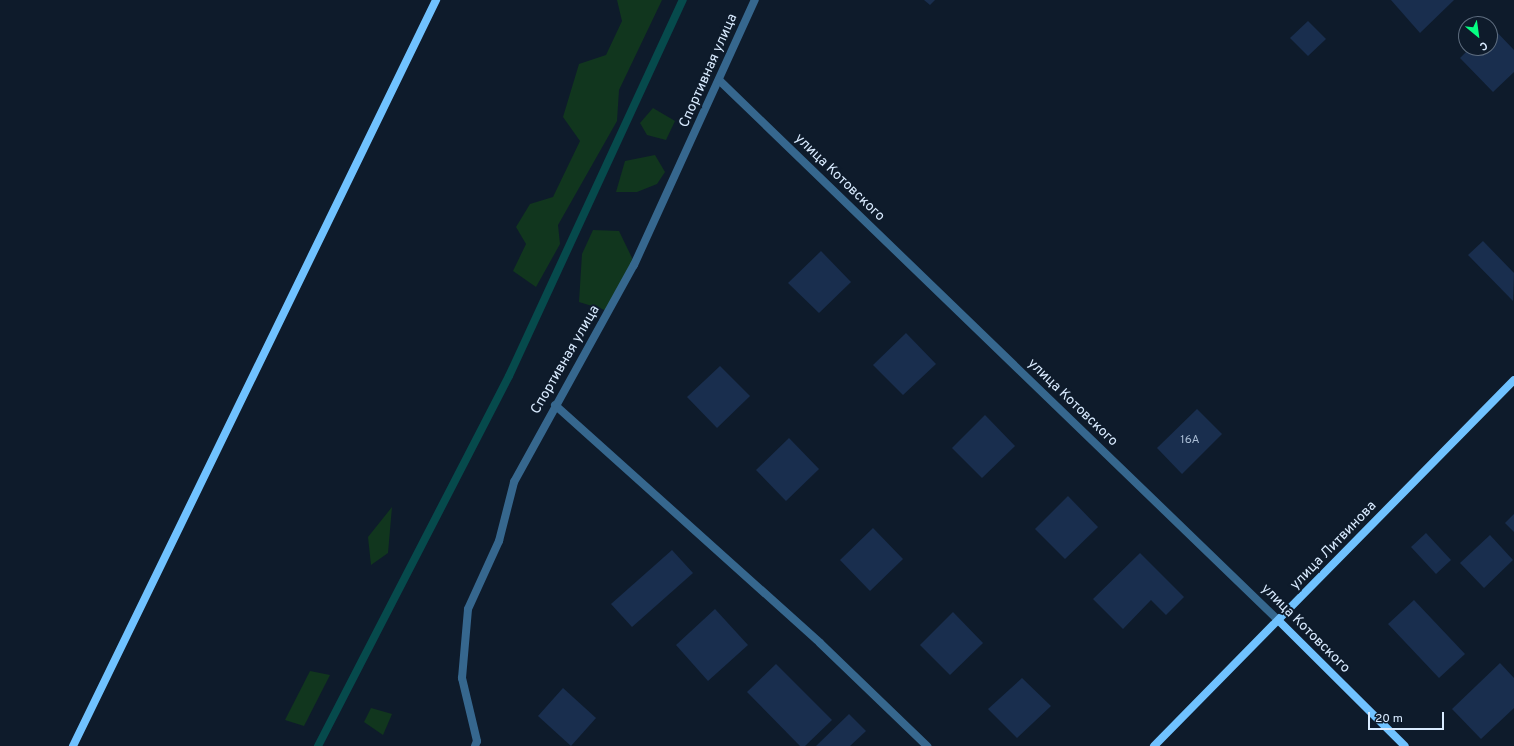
<!DOCTYPE html>
<html>
<head>
<meta charset="utf-8">
<style>
	body { margin:0 }
	#map { position:relative; width:1514px; height:746px; overflow:hidden; background:#0e1b2b; font-family:Overpass,sans-serif }
	div>[style] { position:absolute }
	.green>* { inset:0; background:#11361e }
	.stream>* { height:8px; margin:-4px; padding:0 4px; transform-origin:4px; border-radius:4px; background:#064a4c }
	.building>* { inset:0; background:#192e4e }
	.lane>* { height:8px; margin:-4px; padding:0 4px; transform-origin:4px; border-radius:4px; background:#36678e }
	.street>* { height:8px; margin:-4px; padding:0 4px; transform-origin:4px; border-radius:4px; background:#36678e }
	.secondary>* { height:8px; margin:-4px; padding:0 4px; transform-origin:4px; border-radius:4px; background:#70c2ff }
	span { translate:-50% -50%; white-space:nowrap; text-align:center; line-height:1.15; -webkit-text-stroke:4px #0e1b2b; paint-order:stroke }
	.number-label { font-size:12px; color:#a9bcd3 }
	.number-label span { -webkit-text-stroke-width:0 }
	.street-label { font-size:14px; color:#d9ebff }
	.north { position:absolute; left:1458px; top:16px; width:40px; height:40px; box-sizing:border-box; background:#0e1b2b; border:1px solid #5f6e80; border-radius:50%; rotate:151deg; font-size:11px; font-weight:700; line-height:16px; text-align:center; color:#d9ebff }
	.north::after { content:''; display:block; margin:auto; width:14px; height:18px; background:#05ff82; clip-path:polygon(50% 0,100% 100%,50% 72%,0 100%) }
	.scale { position:absolute; left:1368px; top:712px; width:76px; height:18px; box-sizing:border-box; border:2px solid #d9ebff; border-top:0; padding-left:5px; font-size:12px; line-height:14px; white-space:nowrap; color:#d9ebff; -webkit-text-stroke:3px #0e1b2b; paint-order:stroke }
</style>
</head>
<body>
<div id="map">
	<div class="green">
		<div style="clip-path:polygon(617px 0,662px 0,619px 90px,617px 121px,558px 225px,560px 244px,536px 287px,513px 271px,526px 244px,516px 227px,530px 204px,553px 197px,580px 141px,563px 117px,579px 64px,606px 55px,622px 21px)"></div>
		<div style="clip-path:polygon(653px 108px,675px 121px,666px 140px,647px 135px,640px 123px)"></div>
		<div style="clip-path:polygon(655px 155px,665px 172px,657px 184px,637px 192px,616px 192px,625px 161px)"></div>
		<div style="clip-path:polygon(593px 230px,619px 231px,633px 260px,627px 282px,605px 310px,579px 302px,582px 254px)"></div>
		<div style="clip-path:polygon(392px 507px,388px 553px,371px 565px,368px 537px)"></div>
		<div style="clip-path:polygon(310px 671px,330px 675px,304px 726px,285px 720px)"></div>
		<div style="clip-path:polygon(371px 708px,392px 714px,383px 735px,364px 722px)"></div>
	</div>
	<div class="stream">
		<div style="left:318px;top:746px;width:416px;rotate:-62.7deg"></div>
		<div style="left:509px;top:376px;width:414px;rotate:-65.2deg"></div>
	</div>
	<div class="building">
		<div style="clip-path:polygon(924px 0,935px 0,930px 5px)"></div>
		<div style="clip-path:polygon(1391px 0,1454px 0,1420px 33px)"></div>
		<div style="clip-path:polygon(1308px 21px,1326px 39px,1308px 56px,1290px 38px)"></div>
		<div style="clip-path:polygon(1492px 27px,1514px 50px,1514px 72px,1493px 92px,1460px 58px,1470px 48px,1490px 48px)"></div>
		<div style="clip-path:polygon(1483px 241px,1514px 273px,1513px 301px,1468px 255px)"></div>
		<div style="clip-path:polygon(821px 251px,851px 282px,819px 313px,788px 283px)"></div>
		<div style="clip-path:polygon(906px 333px,936px 364px,903px 395px,873px 365px)"></div>
		<div style="clip-path:polygon(720px 366px,750px 396px,717px 428px,687px 397px)"></div>
		<div style="clip-path:polygon(1197px 409px,1222px 434px,1182px 474px,1157px 448px)"></div>
		<div style="clip-path:polygon(985px 415px,1015px 446px,982px 478px,952px 448px)"></div>
		<div style="clip-path:polygon(789px 438px,819px 469px,786px 501px,756px 470px)"></div>
		<div style="clip-path:polygon(1068px 496px,1098px 527px,1065px 559px,1035px 529px)"></div>
		<div style="clip-path:polygon(1514px 514px,1514px 532px,1505px 523px)"></div>
		<div style="clip-path:polygon(873px 528px,903px 559px,870px 591px,840px 560px)"></div>
		<div style="clip-path:polygon(1426px 533px,1451px 560px,1436px 574px,1411px 547px)"></div>
		<div style="clip-path:polygon(1490px 535px,1513px 560px,1484px 588px,1460px 563px)"></div>
		<div style="clip-path:polygon(672px 550px,693px 573px,632px 627px,611px 604px)"></div>
		<div style="clip-path:polygon(1140px 553px,1184px 597px,1166px 615px,1151px 600px,1123px 629px,1093px 599px)"></div>
		<div style="clip-path:polygon(1414px 600px,1465px 654px,1439px 678px,1388px 624px)"></div>
		<div style="clip-path:polygon(715px 609px,748px 645px,708px 681px,676px 645px)"></div>
		<div style="clip-path:polygon(953px 612px,983px 643px,950px 675px,920px 645px)"></div>
		<div style="clip-path:polygon(1500px 663px,1514px 678px,1514px 708px,1481px 739px,1452px 709px)"></div>
		<div style="clip-path:polygon(776px 664px,832px 720px,805px 746px,800px 746px,747px 692px)"></div>
		<div style="clip-path:polygon(1022px 678px,1051px 706px,1017px 738px,988px 709px)"></div>
		<div style="clip-path:polygon(563px 688px,596px 718px,571px 746px,538px 716px)"></div>
		<div style="clip-path:polygon(849px 714px,866px 731px,850px 746px,816px 746px)"></div>
	</div>
	<div class="lane">
		<div style="left:555px;top:405px;width:356px;rotate:41.9deg"></div>
		<div style="left:820px;top:643px;width:149px;rotate:43.9deg"></div>
		<div style="left:475px;top:746px;width:5px;rotate:-68deg"></div>
		<div style="left:477px;top:741px;width:65px;rotate:-103.4deg"></div>
		<div style="left:462px;top:678px;width:69px;rotate:-85deg"></div>
		<div style="left:468px;top:609px;width:75px;rotate:-65.5deg"></div>
		<div style="left:499px;top:541px;width:61px;rotate:-75.7deg"></div>
		<div style="left:514px;top:482px;width:248px;rotate:-61.1deg"></div>
		<div style="left:634px;top:265px;width:291px;rotate:-65.5deg"></div>
	</div>
	<div class="street">
		<div style="left:720px;top:81px;width:777px;rotate:44.01deg"></div>
	</div>
	<div class="secondary">
		<div style="left:1279px;top:621px;width:177px;rotate:44.8deg"></div>
		<div style="left:73px;top:746px;width:830px;rotate:-64.05deg"></div>
		<div style="left:1154px;top:746px;width:513px;rotate:-45.47deg"></div>
	</div>
	<div class="number-label">
		<span style="left:1190px;top:441px">16А</span>
	</div>
	<div class="street-label">
		<span style="left:709px;top:71px;rotate:-66deg">Спортивная улица</span>
		<span style="left:839px;top:178px;rotate:44deg">улица Котовского</span>
		<span style="left:566px;top:360px;rotate:-60deg">Спортивная улица</span>
		<span style="left:1072px;top:403px;rotate:44deg">улица Котовского</span>
		<span style="left:1334px;top:546px;rotate:-46deg">улица Литвинова</span>
		<span style="left:1305px;top:629px;rotate:45deg">улица Котовского</span>
	</div>
	<div class="north">С</div>
	<div class="scale">20 m</div>
</div>
</body>
</html>
